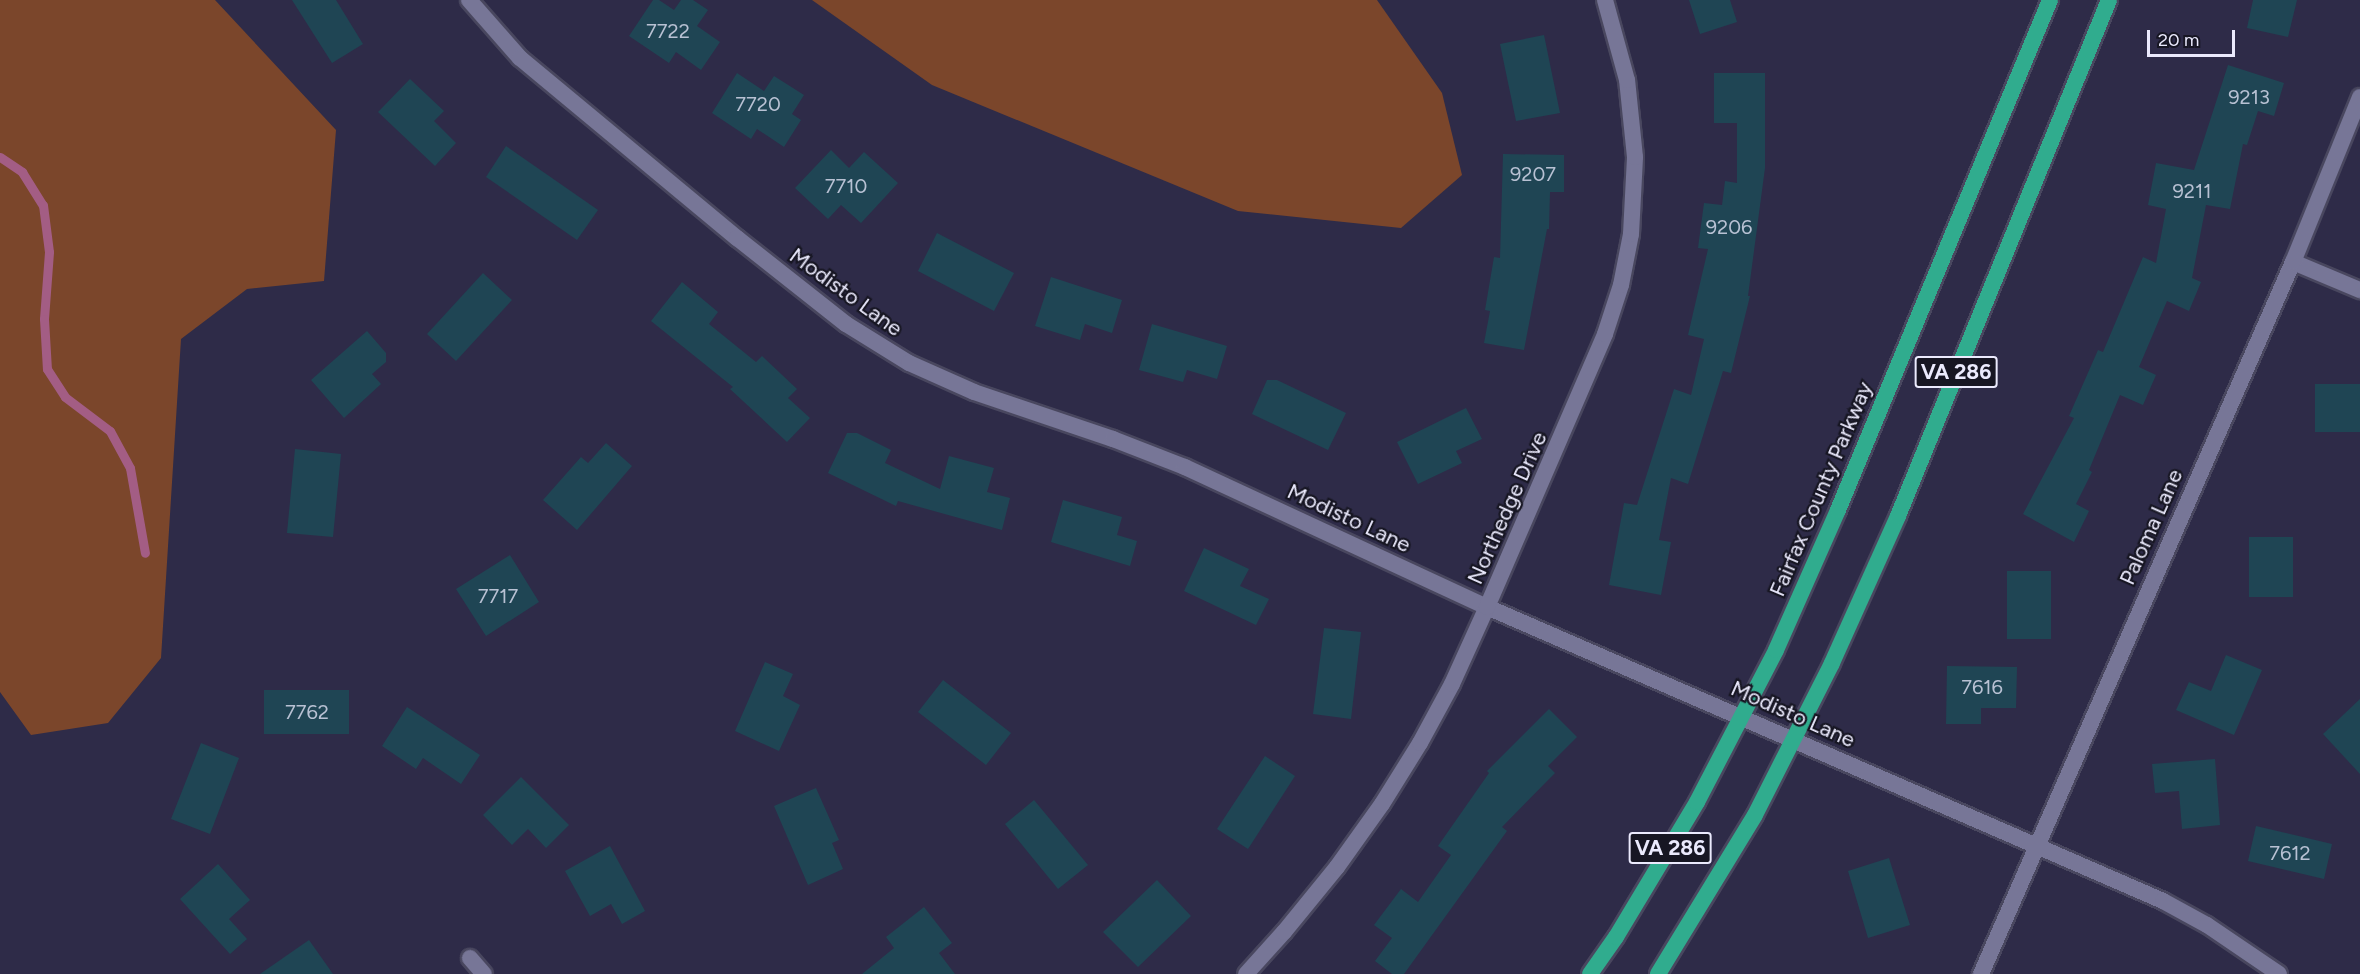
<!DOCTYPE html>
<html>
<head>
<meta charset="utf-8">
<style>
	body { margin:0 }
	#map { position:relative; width:2360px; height:974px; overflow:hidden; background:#2e2b48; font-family:Figtree,sans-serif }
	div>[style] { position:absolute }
	.green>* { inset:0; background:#7b462b }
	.stream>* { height:9px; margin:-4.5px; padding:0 4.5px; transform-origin:4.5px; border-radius:4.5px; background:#a35d84 }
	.building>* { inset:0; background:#1f4554 }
	.roads { filter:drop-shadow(2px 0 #49475f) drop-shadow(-2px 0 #49475f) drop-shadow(0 2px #49475f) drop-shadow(0 -2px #49475f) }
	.minor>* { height:16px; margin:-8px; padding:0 8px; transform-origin:8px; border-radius:8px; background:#777697 }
	.trunk>* { height:16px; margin:-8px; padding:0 8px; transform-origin:8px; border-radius:8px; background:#30ac8e }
	span { translate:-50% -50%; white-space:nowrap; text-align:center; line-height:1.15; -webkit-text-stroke:4.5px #171623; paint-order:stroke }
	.number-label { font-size:20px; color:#b8c1d3 }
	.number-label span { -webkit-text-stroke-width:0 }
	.shield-label span { padding:2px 4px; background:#171623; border:2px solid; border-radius:4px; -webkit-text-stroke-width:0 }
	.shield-label { font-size:21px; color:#ebeafd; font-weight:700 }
	.street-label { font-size:22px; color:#ebeafd }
	.scale { position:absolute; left:2147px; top:30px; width:88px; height:27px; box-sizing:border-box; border:3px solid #ebeafd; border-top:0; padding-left:8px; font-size:18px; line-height:21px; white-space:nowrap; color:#ebeafd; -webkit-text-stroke:4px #171623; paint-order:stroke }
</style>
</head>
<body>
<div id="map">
	<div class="green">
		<div style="clip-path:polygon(0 0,215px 0,336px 130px,324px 281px,247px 289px,181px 339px,161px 658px,108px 723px,31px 735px,0 692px)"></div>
		<div style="clip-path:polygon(812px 0,1377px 0,1442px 93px,1462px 175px,1401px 228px,1238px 211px,932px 85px)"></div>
	</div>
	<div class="stream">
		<div style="left:0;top:157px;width:27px;rotate:34deg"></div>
		<div style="left:22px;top:172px;width:39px;rotate:58deg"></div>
		<div style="left:43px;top:205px;width:47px;rotate:82.7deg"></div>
		<div style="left:49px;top:252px;width:67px;rotate:94.3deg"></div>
		<div style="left:44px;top:319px;width:50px;rotate:86.6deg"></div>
		<div style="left:47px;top:369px;width:33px;rotate:57deg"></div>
		<div style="left:65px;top:397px;width:56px;rotate:37.1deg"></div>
		<div style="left:110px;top:431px;width:42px;rotate:61.6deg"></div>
		<div style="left:130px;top:468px;width:86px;rotate:80deg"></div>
	</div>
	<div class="building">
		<div style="clip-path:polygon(292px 0,336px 0,363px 44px,332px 63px)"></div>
		<div style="clip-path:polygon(653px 0,659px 0,674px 10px,681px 0,693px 0,708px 10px,697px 26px,720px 42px,701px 70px,676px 52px,669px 63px,629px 36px)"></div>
		<div style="clip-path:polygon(1689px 0,1730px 0,1737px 22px,1700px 34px)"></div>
		<div style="clip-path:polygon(2253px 0,2297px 0,2288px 37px,2247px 28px)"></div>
		<div style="clip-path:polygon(1544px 35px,1560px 113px,1516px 121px,1500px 44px)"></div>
		<div style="clip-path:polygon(2228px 65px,2284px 83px,2274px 116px,2258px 111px,2247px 145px,2243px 144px,2230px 209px,2206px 205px,2192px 278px,2201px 282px,2189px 311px,2167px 301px,2139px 367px,2156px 375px,2143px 405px,2120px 395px,2089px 470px,2092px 472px,2076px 504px,2089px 511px,2074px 542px,2023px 514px,2074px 418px,2069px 416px,2098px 350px,2103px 352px,2143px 257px,2156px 263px,2166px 209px,2148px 205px,2156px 163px,2194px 170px)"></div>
		<div style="clip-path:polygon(737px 73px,764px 91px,774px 76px,804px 95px,792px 114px,801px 120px,784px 147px,757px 129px,751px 139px,712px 113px)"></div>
		<div style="clip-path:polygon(1714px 73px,1765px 73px,1765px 168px,1748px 296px,1750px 296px,1731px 373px,1723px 371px,1688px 484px,1671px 478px,1659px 540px,1671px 542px,1661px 595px,1609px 585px,1624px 503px,1637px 505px,1674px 389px,1691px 395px,1704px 339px,1688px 335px,1708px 249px,1698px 248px,1704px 203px,1722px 205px,1725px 181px,1737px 183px,1737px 123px,1714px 123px)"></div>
		<div style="clip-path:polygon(410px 79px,444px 111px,434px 121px,456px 143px,435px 166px,378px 112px)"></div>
		<div style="clip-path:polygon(506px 146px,598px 210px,577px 240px,486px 177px)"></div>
		<div style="clip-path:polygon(831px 150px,849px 168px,864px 152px,898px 183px,861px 223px,841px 205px,828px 219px,795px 188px)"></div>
		<div style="clip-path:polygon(1503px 154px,1564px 155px,1564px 192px,1550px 192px,1549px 229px,1547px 229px,1524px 350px,1484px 343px,1490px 311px,1485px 310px,1494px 257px,1500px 258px)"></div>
		<div style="clip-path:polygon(937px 233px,1014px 273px,994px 311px,918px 271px)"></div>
		<div style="clip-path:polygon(483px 273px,512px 300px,456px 361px,427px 334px)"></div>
		<div style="clip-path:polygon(1051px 277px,1122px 300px,1112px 333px,1085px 324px,1080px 340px,1035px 326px)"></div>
		<div style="clip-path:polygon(682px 282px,718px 312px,709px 324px,756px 362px,762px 356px,797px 389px,788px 398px,810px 418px,787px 442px,730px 389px,733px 387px,651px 321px)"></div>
		<div style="clip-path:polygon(1152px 324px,1227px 346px,1217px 379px,1187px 370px,1183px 382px,1139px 370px)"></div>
		<div style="clip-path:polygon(367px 331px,386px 353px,386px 362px,372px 374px,381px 384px,344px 418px,311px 380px)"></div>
		<div style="clip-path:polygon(1267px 380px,1277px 380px,1346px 413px,1328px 450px,1252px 414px)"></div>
		<div style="clip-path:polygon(2315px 384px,2360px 384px,2360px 432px,2315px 432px)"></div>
		<div style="clip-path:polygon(1466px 408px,1482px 439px,1456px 451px,1462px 463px,1418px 484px,1397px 442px)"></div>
		<div style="clip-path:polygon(847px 433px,857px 433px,891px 450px,885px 463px,940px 489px,949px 456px,994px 468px,987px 492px,1010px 498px,1002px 530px,898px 501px,896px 506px,828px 473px)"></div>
		<div style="clip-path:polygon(606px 443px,632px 466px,577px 530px,543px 500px,581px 457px,588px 463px)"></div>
		<div style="clip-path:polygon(295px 449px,341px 454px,333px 537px,287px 533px)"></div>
		<div style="clip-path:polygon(1063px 500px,1122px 517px,1117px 535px,1137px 541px,1130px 566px,1051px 542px)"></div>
		<div style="clip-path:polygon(2249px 537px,2293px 537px,2293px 597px,2249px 597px)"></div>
		<div style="clip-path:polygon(1204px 548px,1249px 569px,1240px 586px,1269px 599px,1256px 625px,1184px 591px)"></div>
		<div style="clip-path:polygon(510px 555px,539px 602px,486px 636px,456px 589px)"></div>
		<div style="clip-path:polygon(2007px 571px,2051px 571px,2051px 639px,2007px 639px)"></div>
		<div style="clip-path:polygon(1324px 628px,1361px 632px,1351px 719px,1313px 714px)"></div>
		<div style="clip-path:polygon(2226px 655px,2262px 670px,2234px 735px,2176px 710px,2189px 682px,2211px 691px)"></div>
		<div style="clip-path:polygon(765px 662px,793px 674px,783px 696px,800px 705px,779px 751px,735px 731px)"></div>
		<div style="clip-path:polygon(1947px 666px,2017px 667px,2016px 708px,1981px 708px,1981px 724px,1946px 724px)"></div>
		<div style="clip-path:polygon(943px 680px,1011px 733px,986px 765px,918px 712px)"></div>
		<div style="clip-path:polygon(264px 690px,349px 690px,349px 734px,264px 734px)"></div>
		<div style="clip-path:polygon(2360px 699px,2360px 774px,2323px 734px)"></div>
		<div style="clip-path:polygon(407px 707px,480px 755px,461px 784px,423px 758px,416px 769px,382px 746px)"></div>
		<div style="clip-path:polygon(1549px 709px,1577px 737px,1548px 766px,1555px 773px,1502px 827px,1507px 831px,1404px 974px,1392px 974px,1375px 961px,1392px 938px,1374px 925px,1401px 889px,1418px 902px,1451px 855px,1438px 846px,1489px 773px,1487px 771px)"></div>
		<div style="clip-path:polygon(201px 743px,239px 758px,210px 834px,171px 819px)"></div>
		<div style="clip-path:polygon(1265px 756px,1295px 776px,1248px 849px,1217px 829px)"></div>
		<div style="clip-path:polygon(2215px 759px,2220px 825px,2182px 829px,2179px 791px,2155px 793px,2152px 764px)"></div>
		<div style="clip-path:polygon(521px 777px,569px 825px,546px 848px,528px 829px,512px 845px,483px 815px)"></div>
		<div style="clip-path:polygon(816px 788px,839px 840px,832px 843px,843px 869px,808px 885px,774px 806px)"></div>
		<div style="clip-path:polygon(1034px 800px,1088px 865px,1058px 889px,1005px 824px)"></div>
		<div style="clip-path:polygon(2256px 826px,2332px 844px,2324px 879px,2248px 861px)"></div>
		<div style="clip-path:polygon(610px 846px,645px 911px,622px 924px,611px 904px,590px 916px,565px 871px)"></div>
		<div style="clip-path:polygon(1889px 858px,1910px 925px,1868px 938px,1848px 871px)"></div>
		<div style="clip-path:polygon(218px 864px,250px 900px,229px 919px,247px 939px,230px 954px,180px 899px)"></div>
		<div style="clip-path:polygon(1157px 880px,1191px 916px,1138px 967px,1103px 932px)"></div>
		<div style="clip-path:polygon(924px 907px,952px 943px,939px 953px,955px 974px,862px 974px,894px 948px,886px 937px)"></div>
		<div style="clip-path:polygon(309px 940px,333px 974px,260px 974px)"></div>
	</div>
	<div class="roads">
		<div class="minor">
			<div style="left:469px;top:0;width:77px;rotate:48.7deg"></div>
			<div style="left:520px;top:58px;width:282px;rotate:39.7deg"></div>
			<div style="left:737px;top:238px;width:139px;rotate:38.3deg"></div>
			<div style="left:846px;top:324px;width:74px;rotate:31.8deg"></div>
			<div style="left:909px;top:363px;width:71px;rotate:24deg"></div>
			<div style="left:974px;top:392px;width:147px;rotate:18.7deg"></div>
			<div style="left:1113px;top:439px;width:77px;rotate:21.3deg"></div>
			<div style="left:1185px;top:467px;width:333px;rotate:24.9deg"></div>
			<div style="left:1487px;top:607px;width:737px;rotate:23.5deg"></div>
			<div style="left:2163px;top:901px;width:50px;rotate:28.6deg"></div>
			<div style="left:2207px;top:925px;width:87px;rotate:34.2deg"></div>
			<div style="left:2293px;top:262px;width:73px;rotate:22.7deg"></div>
			<div style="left:470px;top:958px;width:21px;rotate:49deg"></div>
			<div style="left:1246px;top:974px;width:57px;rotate:-47.9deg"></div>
			<div style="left:1284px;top:932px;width:84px;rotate:-50.8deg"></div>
			<div style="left:1337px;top:867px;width:77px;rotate:-54.5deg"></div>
			<div style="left:1382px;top:804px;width:72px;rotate:-58.1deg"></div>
			<div style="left:1420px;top:743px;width:67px;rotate:-61.5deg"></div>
			<div style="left:1452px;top:684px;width:85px;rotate:-65.6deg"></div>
			<div style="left:1487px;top:607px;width:297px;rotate:-66.6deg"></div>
			<div style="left:1605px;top:334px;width:52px;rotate:-71.9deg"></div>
			<div style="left:1621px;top:285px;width:52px;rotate:-78.9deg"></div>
			<div style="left:1631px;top:234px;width:77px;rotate:-87deg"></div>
			<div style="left:1635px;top:157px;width:77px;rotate:-95.9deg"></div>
			<div style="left:1627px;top:80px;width:83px;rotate:-105.4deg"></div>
			<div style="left:1981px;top:974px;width:777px;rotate:-66.34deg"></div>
			<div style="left:2293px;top:262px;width:178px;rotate:-67.9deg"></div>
		</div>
		<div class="trunk">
			<div style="left:1590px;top:974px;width:45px;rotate:-54.9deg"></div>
			<div style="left:1616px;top:937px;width:157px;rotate:-59deg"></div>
			<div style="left:1697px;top:802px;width:171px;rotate:-62.5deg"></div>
			<div style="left:1776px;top:650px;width:153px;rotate:-66.1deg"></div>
			<div style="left:1838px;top:510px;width:552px;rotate:-67.43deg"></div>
			<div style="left:1658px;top:974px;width:186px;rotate:-58.6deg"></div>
			<div style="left:1755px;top:815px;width:170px;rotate:-63.1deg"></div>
			<div style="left:1832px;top:663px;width:161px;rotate:-65.8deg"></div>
			<div style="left:1898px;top:516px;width:557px;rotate:-67.76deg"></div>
		</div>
	</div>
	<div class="number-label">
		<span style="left:668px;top:31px">7722</span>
		<span style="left:2249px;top:97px">9213</span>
		<span style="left:758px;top:104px">7720</span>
		<span style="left:1533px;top:174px">9207</span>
		<span style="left:846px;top:186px">7710</span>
		<span style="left:2192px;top:191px">9211</span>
		<span style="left:1729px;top:227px">9206</span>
		<span style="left:498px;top:596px">7717</span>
		<span style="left:1982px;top:687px">7616</span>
		<span style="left:307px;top:712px">7762</span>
		<span style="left:2290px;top:853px">7612</span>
	</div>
	<div class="shield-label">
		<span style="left:1956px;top:372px">VA 286</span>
		<span style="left:1670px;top:848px">VA 286</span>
	</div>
	<div class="street-label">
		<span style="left:846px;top:292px;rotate:36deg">Modisto Lane</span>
		<span style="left:1821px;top:489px;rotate:-67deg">Fairfax County Parkway</span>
		<span style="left:1507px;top:508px;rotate:-66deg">Northedge Drive</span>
		<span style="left:1349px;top:518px;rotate:25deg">Modisto Lane</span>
		<span style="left:2151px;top:527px;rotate:-66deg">Paloma Lane</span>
		<span style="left:1793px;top:714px;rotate:24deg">Modisto Lane</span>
	</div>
	<div class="scale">20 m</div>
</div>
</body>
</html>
